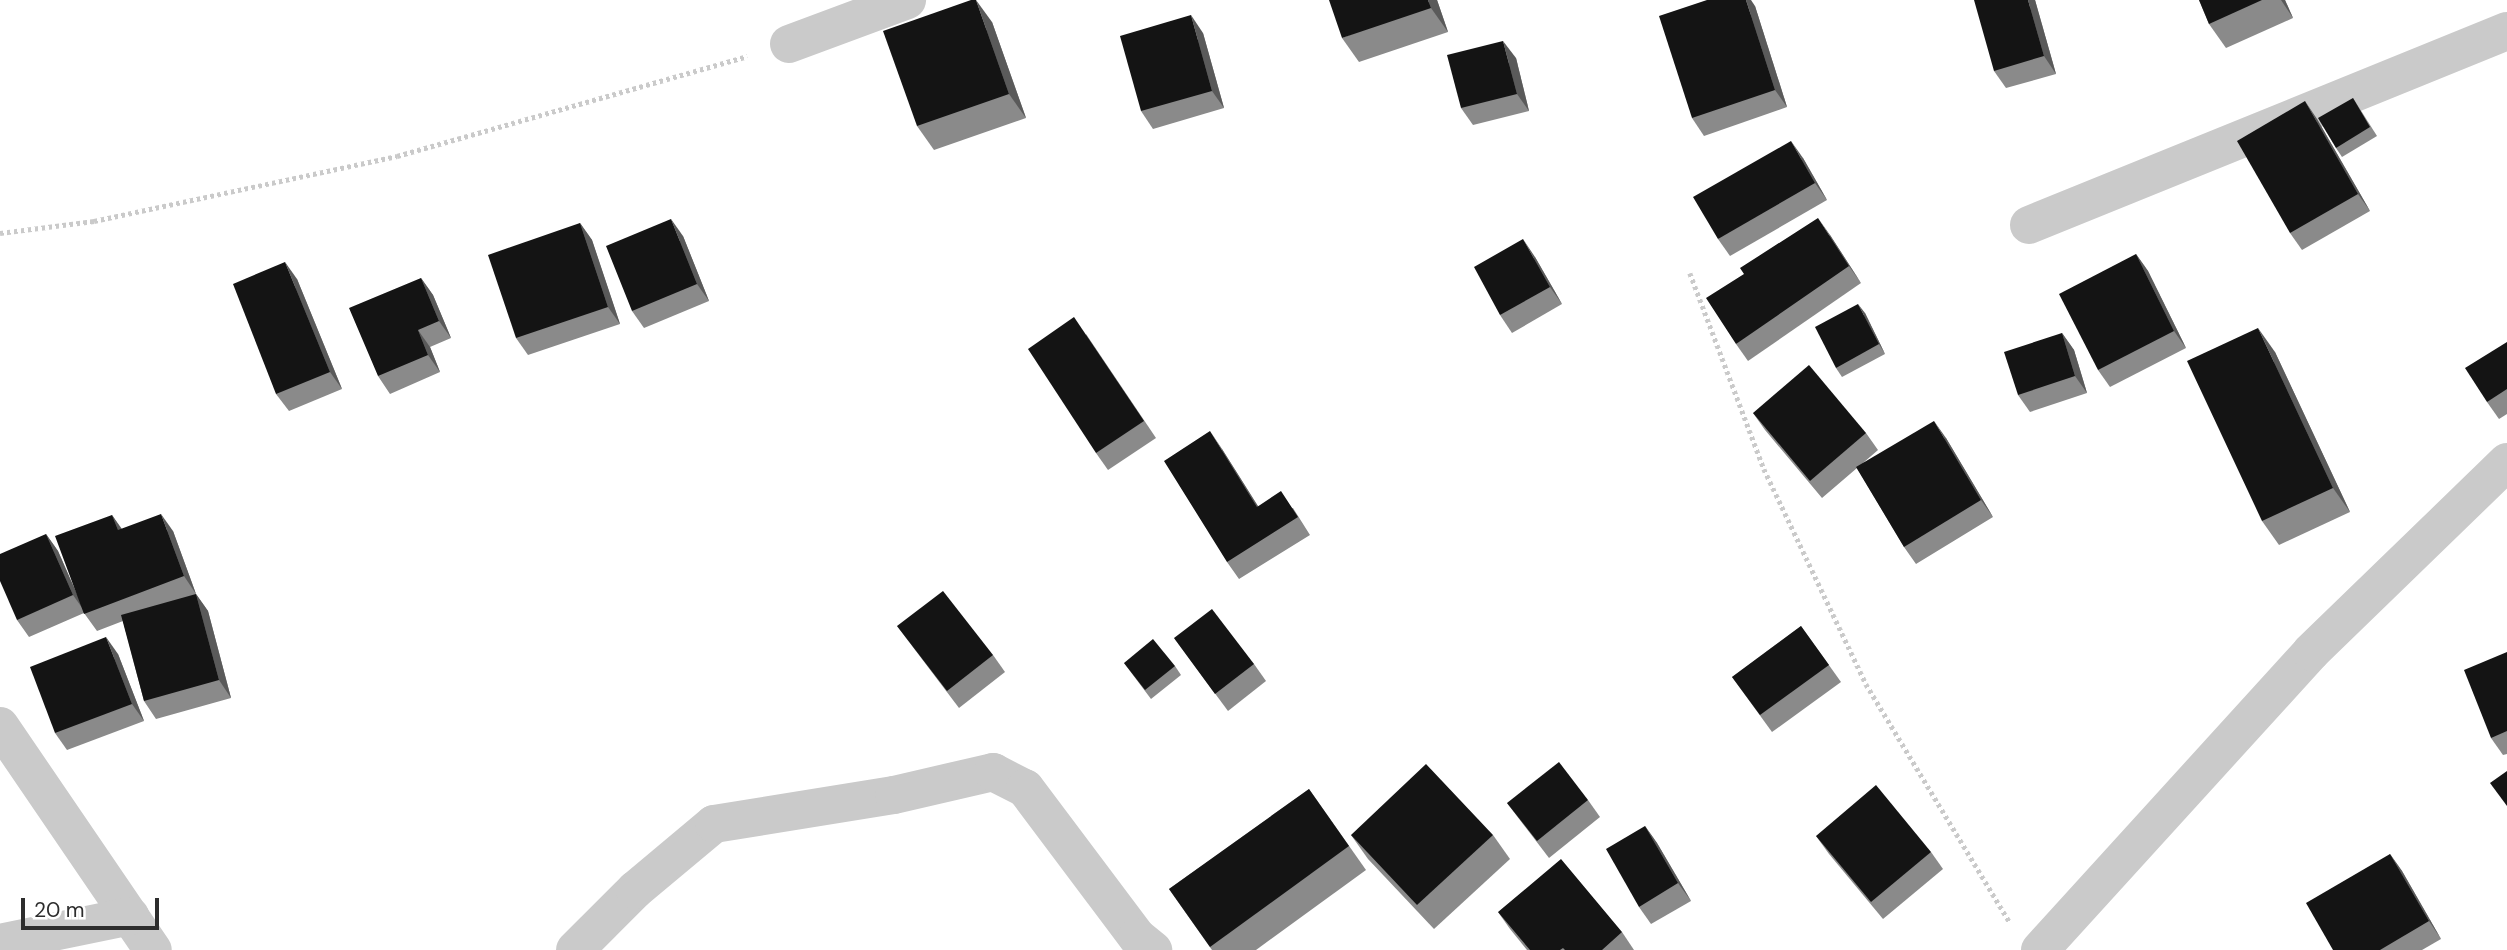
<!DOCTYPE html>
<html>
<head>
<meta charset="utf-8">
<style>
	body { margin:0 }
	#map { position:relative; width:2507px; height:950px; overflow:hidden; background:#fff; font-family:"DM Sans",sans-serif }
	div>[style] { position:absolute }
	.path>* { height:4.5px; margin-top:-2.25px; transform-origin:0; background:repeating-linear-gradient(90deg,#cacaca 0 3.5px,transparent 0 7px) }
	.minor>* { height:38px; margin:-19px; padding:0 19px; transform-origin:19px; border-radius:19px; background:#cacaca }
	.wall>* { inset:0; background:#8a8a8a }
	.shaded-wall>* { inset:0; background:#5a5a5a }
	.building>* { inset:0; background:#141414 }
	span { translate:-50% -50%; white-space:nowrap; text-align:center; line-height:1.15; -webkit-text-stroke:7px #fff; paint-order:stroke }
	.scale { position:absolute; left:21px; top:898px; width:138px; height:32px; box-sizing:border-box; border:4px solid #2d2d2d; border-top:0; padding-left:9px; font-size:21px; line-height:24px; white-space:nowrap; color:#2d2d2d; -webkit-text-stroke:5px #fff; paint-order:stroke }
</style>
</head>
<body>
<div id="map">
	<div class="path">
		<div style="left:0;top:233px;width:95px;rotate:-7.3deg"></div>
		<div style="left:94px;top:221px;width:310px;rotate:-12.1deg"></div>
		<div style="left:397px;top:156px;width:364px;rotate:-15.9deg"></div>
		<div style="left:1690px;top:273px;width:210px;rotate:69.3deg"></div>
		<div style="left:1764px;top:469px;width:238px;rotate:64.6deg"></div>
		<div style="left:1866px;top:684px;width:277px;rotate:58.9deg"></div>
	</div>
	<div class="minor">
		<div style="left:789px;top:44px;width:126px;rotate:-20.4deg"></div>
		<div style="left:2029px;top:225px;width:516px;rotate:-22.09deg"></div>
		<div style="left:0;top:726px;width:271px;rotate:55.7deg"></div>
		<div style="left:0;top:943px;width:133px;rotate:-11.7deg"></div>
		<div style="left:575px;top:950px;width:85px;rotate:-45deg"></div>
		<div style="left:635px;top:890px;width:103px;rotate:-39.9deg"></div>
		<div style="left:714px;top:824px;width:182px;rotate:-9.2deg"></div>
		<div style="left:894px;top:795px;width:102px;rotate:-13.1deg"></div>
		<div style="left:993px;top:772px;width:36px;rotate:27deg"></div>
		<div style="left:1025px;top:788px;width:186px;rotate:53.1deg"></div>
		<div style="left:1137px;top:937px;width:21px;rotate:39deg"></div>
		<div style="left:2040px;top:950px;width:403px;rotate:-47.7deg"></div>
		<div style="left:2311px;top:652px;width:273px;rotate:-44.1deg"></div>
	</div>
	<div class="wall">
		<div style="clip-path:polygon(1437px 0,1448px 32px,1359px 62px,1342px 38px)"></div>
		<div style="clip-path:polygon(2035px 0,2056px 74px,2006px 88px,1994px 71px)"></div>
		<div style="clip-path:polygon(2199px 0,2285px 0,2293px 18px,2226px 48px,2209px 24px)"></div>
		<div style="clip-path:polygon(1755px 6px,1787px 107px,1704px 136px,1692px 118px)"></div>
		<div style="clip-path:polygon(992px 22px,1026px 118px,934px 150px,917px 126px)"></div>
		<div style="clip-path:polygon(1203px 33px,1224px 108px,1153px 129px,1141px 111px)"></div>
		<div style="clip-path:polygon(1516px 58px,1529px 111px,1473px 125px,1461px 108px)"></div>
		<div style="clip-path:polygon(2353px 98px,2377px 136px,2342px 157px,2336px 148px)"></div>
		<div style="clip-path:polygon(2317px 119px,2370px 211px,2302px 250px,2290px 233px)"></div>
		<div style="clip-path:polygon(1803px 158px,1827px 200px,1730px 256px,1718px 239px)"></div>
		<div style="clip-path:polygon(580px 223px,592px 240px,620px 324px,528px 355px,516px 338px)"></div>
		<div style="clip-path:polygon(1830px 235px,1861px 283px,1748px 361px,1736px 344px)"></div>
		<div style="clip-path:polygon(683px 236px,709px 301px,644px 328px,632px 311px)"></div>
		<div style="clip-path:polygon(2136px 254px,2148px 271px,2186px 348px,2110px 387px,2098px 370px)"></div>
		<div style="clip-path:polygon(1535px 257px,1562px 304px,1512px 333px,1500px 315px)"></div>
		<div style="clip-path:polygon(421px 278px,433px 295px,451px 338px,430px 347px,440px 372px,390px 394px,378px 376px)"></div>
		<div style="clip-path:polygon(297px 279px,342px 389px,289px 411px,276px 394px)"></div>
		<div style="clip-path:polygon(1865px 313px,1885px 354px,1842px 377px,1836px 368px)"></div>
		<div style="clip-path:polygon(2062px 333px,2074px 350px,2087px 393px,2030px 412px,2018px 395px)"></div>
		<div style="clip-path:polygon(1086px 334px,1156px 438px,1108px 470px,1096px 453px)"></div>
		<div style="clip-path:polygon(2507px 342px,2507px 414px,2499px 419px,2487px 402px)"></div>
		<div style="clip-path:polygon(2275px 352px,2350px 512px,2279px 545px,2262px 521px)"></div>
		<div style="clip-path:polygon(1753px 413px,1866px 433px,1878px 450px,1863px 463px,1946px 438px,1993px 517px,1916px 564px,1904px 547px,1857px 468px,1822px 498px,1765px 430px)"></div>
		<div style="clip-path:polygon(1222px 449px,1258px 506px,1293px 508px,1310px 535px,1239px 579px,1227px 562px)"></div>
		<div style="clip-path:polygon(112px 515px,121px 529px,173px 531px,196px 594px,208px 611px,231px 698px,156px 719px,144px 701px,123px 621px,97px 631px,84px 613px,29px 637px,17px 620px,46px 534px,58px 551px,79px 600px)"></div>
		<div style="clip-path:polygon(897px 626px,993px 655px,1005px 672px,959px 708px)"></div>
		<div style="clip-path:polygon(1801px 626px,1841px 682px,1772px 732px,1732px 677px)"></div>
		<div style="clip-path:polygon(1174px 638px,1254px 664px,1266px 681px,1228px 711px)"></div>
		<div style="clip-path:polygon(2507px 652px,2507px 754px,2503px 755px,2491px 738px)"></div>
		<div style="clip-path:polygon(118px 654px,144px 721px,67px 750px,55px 733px)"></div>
		<div style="clip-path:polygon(1124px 663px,1175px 666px,1181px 675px,1151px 699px)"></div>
		<div style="clip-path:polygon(1309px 789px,1366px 870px,1256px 950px,1212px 950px,1169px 889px)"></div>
		<div style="clip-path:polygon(1588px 800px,1600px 817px,1549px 858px,1507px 803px)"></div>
		<div style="clip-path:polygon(1645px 826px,1657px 843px,1691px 901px,1651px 924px,1639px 907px)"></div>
		<div style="clip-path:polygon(1351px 835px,1493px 835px,1510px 859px,1434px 929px,1368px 859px)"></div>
		<div style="clip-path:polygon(1816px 836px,1931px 852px,1943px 869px,1883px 919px,1829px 854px)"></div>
		<div style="clip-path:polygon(2390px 854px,2402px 871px,2441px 939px,2422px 950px,2333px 950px)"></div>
		<div style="clip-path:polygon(1498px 912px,1622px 932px,1634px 950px,1527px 950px,1510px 929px)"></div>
	</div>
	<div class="shaded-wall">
		<div style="clip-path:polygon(976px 0,992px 22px,1026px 118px,1009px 94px)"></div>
		<div style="clip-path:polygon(1428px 0,1437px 0,1448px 32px,1431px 8px)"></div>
		<div style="clip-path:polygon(1746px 0,1751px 0,1755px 6px,1787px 107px,1775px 90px)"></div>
		<div style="clip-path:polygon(2028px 0,2035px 0,2056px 74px,2044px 56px)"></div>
		<div style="clip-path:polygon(2281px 0,2285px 0,2293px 18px)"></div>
		<div style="clip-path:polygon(1191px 15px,1203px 33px,1224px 108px,1212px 91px)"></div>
		<div style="clip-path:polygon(1503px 41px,1516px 58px,1529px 111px,1517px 94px)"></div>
		<div style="clip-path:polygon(2305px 101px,2317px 119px,2370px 211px,2358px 194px)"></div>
		<div style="clip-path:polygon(1791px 141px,1803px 158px,1827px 200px,1815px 183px)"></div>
		<div style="clip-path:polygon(1818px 218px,1830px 235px,1861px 283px,1849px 266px)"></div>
		<div style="clip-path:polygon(671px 219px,683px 236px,709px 301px,697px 284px)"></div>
		<div style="clip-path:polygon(580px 223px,592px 240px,620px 324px,608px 307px)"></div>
		<div style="clip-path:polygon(1523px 239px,1535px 257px,1562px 304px,1550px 287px)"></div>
		<div style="clip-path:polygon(2136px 254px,2148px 271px,2186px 348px,2174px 331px)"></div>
		<div style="clip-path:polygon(285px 262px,297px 279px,342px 389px,330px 372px)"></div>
		<div style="clip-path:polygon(421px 278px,433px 295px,451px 338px,439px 321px)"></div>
		<div style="clip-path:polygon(1858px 304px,1865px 313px,1885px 354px,1879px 344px)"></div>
		<div style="clip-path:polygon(2258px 328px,2275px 352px,2350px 512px,2333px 488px)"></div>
		<div style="clip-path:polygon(418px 330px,430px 347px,440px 372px,428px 355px)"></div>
		<div style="clip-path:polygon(2062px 333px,2074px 350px,2087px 393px,2075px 376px)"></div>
		<div style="clip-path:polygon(1934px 421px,1946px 438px,1993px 517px,1981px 500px)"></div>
		<div style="clip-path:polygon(1210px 431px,1222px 449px,1269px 524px,1257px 507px)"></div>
		<div style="clip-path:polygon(161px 514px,173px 531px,196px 594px,184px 576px)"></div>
		<div style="clip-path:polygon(112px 515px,124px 532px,118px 530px)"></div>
		<div style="clip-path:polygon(46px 534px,58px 551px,85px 612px,73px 595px)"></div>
		<div style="clip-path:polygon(196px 594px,208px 611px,231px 698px,219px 680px)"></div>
		<div style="clip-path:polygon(106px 637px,118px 654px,144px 721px,132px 704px)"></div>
		<div style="clip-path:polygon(1645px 826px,1657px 843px,1691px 901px,1678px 883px)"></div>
		<div style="clip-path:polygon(2390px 854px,2402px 871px,2441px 939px,2429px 921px)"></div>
	</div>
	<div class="building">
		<div style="clip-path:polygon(971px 0,976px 0,1009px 94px,917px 126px,883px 31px)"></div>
		<div style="clip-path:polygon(1329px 0,1428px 0,1431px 8px,1342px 38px)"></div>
		<div style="clip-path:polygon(1707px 0,1746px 0,1775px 90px,1692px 118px,1659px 16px)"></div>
		<div style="clip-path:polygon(1974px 0,2028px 0,2044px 56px,1994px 71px)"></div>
		<div style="clip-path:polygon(2199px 0,2262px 0,2209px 24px)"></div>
		<div style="clip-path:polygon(1191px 15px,1212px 91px,1141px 111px,1120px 36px)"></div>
		<div style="clip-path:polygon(1503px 41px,1517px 94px,1461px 108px,1447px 55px)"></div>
		<div style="clip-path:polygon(2353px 98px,2370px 127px,2336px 148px,2318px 118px)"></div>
		<div style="clip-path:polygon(2305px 101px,2358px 194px,2290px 233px,2237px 141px)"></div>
		<div style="clip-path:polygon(1791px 141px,1815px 183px,1718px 239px,1693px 197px)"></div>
		<div style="clip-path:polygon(1818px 218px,1849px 266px,1736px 344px,1706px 298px,1744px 274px,1740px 268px)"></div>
		<div style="clip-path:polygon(671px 219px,697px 284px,632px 311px,606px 246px)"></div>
		<div style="clip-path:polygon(580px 223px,608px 307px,516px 338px,488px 255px)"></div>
		<div style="clip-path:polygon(1523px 239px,1550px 287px,1500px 315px,1474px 267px)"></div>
		<div style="clip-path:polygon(2136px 254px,2174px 331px,2098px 370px,2059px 294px)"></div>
		<div style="clip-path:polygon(285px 262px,330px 372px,276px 394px,233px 284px)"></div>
		<div style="clip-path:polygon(421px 278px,439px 321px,418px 330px,428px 355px,378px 376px,349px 308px)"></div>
		<div style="clip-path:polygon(1858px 304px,1879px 344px,1836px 368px,1815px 327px)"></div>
		<div style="clip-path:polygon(1074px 317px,1144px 421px,1096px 453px,1028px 349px)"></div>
		<div style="clip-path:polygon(2258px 328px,2333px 488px,2262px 521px,2187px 361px)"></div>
		<div style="clip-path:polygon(2062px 333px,2075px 376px,2018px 395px,2004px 352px)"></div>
		<div style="clip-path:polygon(2507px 342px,2507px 389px,2487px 402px,2465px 368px)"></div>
		<div style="clip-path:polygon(1809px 365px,1866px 433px,1810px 481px,1753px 413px)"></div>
		<div style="clip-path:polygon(1934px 421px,1981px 500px,1904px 547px,1856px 467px)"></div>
		<div style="clip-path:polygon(1210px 431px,1257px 507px,1281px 491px,1298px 517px,1227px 562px,1164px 461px)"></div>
		<div style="clip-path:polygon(161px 514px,184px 576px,84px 614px,55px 536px,112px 515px,118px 530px)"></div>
		<div style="clip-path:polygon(46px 534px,73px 595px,17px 620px,0 581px,0 554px)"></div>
		<div style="clip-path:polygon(943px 591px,993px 655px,947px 691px,897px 626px)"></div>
		<div style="clip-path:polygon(196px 594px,219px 680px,144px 701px,121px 615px)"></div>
		<div style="clip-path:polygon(1212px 609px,1254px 664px,1215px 694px,1174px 638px)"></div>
		<div style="clip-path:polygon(1801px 626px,1829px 665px,1760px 715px,1732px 677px)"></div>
		<div style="clip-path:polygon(106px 637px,132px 704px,55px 733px,30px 667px)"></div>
		<div style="clip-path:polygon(1153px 639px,1175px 666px,1145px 690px,1124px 663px)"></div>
		<div style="clip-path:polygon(2507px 652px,2507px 731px,2491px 738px,2464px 670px)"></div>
		<div style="clip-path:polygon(1559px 762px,1588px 800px,1537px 841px,1507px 803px)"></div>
		<div style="clip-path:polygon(1426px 764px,1493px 835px,1417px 905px,1351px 835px)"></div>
		<div style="clip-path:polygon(2507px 771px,2507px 806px,2490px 783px)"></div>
		<div style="clip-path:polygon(1876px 785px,1931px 852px,1871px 902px,1816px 836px)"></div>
		<div style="clip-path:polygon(1309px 789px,1349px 846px,1210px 947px,1169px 889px)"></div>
		<div style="clip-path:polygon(1645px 826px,1678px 883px,1639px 907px,1606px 849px)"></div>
		<div style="clip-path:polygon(2390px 854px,2429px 921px,2380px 950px,2333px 950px,2306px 903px)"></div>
		<div style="clip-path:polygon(1561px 859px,1622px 932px,1602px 950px,1565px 950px,1563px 948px,1560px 950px,1530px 950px,1498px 912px)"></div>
	</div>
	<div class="scale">20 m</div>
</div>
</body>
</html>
